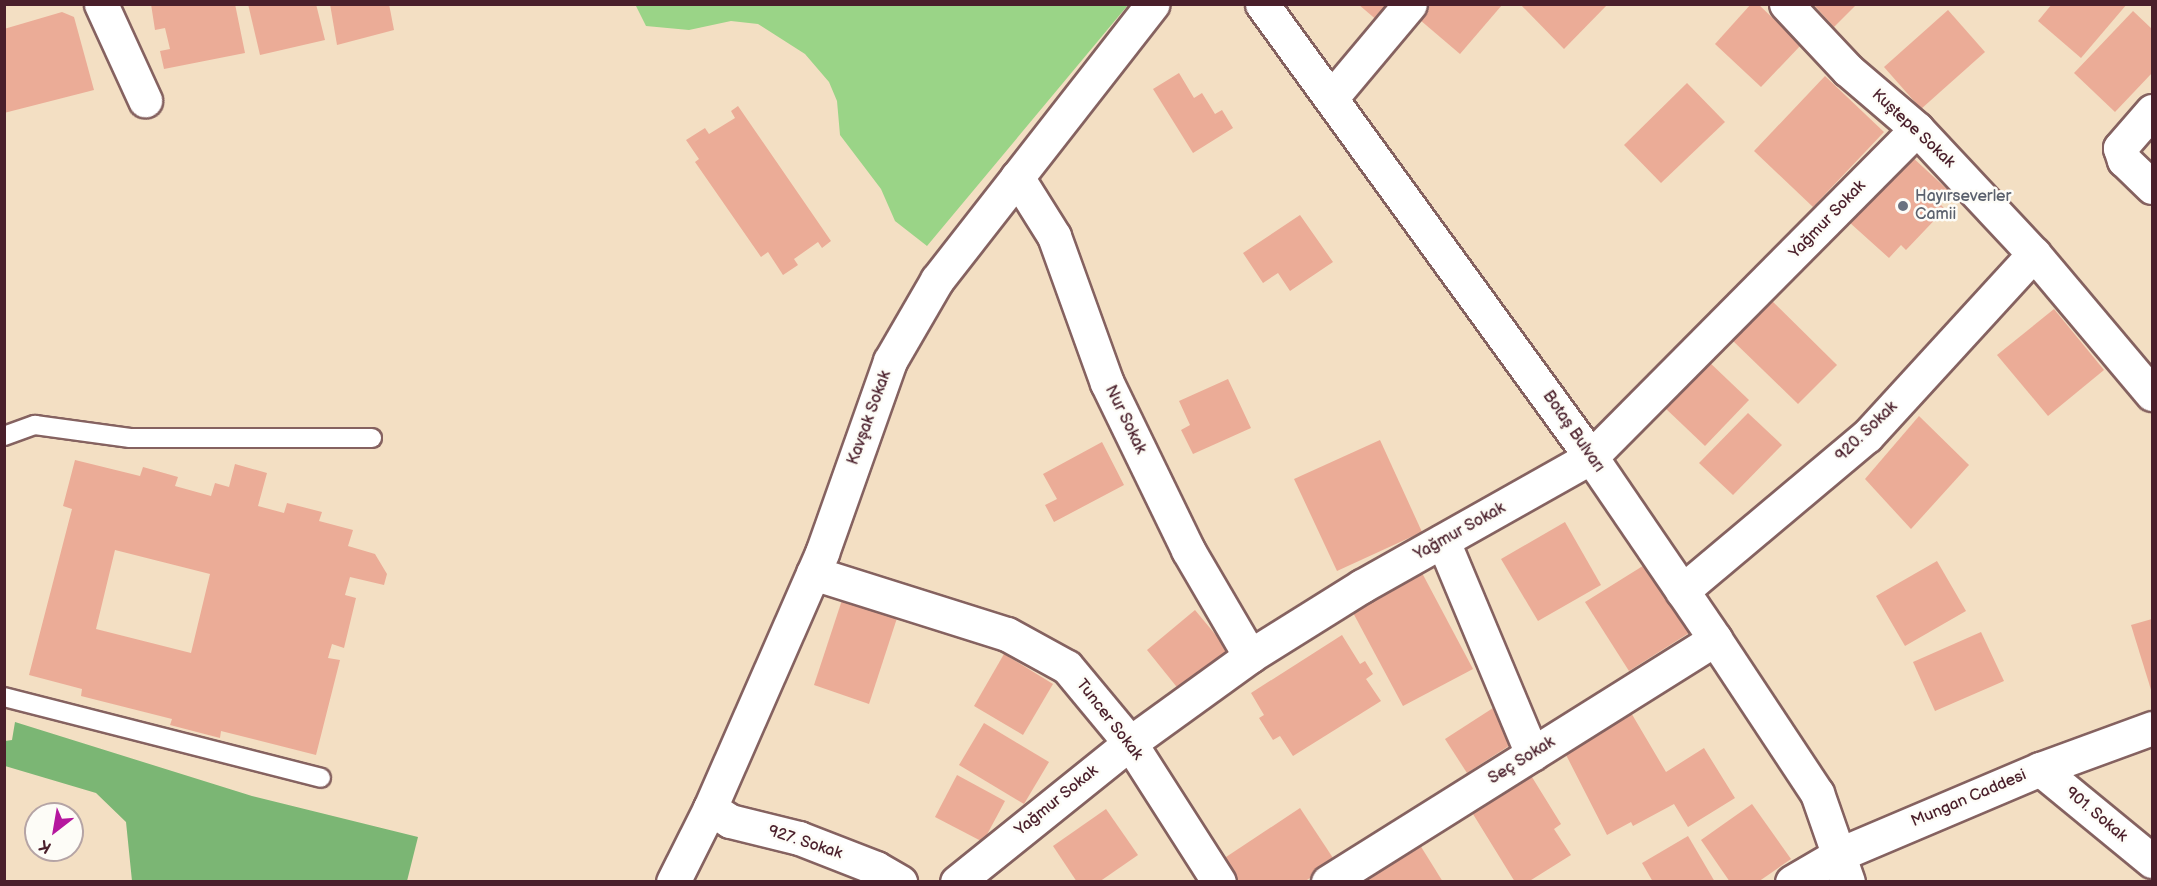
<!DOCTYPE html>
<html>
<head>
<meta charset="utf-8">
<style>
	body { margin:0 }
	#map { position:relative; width:2157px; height:886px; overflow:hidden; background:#f3dfc3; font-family:"Balsamiq Sans",sans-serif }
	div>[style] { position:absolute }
	.green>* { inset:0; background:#9ad487 }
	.forest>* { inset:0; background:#7bb674 }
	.building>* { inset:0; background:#ebac97 }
	.roads { filter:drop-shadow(2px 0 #856260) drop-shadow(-2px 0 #856260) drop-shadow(0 2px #856260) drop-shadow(0 -2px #856260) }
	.service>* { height:18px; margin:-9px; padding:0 9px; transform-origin:9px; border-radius:9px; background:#fff }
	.minor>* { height:33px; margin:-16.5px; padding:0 16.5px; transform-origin:16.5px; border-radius:16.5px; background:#fff }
	.tertiary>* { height:33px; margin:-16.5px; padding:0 16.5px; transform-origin:16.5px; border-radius:16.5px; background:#fff }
	.dots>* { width:16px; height:16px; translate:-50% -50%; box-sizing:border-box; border:3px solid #fdfcf7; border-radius:50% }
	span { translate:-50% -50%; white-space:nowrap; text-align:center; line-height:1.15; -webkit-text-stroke:5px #fdfcf7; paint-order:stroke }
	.street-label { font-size:16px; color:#4a1f2b }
	.worship-label { font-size:16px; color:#5b616d }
	.left { translate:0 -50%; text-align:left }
	.frame { position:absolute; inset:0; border:6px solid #4a1f2b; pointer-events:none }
	.north { position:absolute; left:24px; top:802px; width:60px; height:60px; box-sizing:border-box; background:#fdfcf7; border:2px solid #b5a4a5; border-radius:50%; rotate:211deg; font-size:16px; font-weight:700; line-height:24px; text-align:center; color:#4a1f2b }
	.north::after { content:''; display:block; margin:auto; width:21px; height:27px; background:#b5179e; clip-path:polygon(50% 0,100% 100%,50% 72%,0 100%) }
</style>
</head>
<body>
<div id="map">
	<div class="green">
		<div style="clip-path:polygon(635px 4px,1128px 4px,1128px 5px,927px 246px,895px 221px,881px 189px,840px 135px,837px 101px,829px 82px,805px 54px,758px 24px,731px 21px,689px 30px,646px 26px)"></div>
	</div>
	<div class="forest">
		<div style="clip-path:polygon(15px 722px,252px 796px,418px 837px,407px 881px,132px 881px,126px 822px,96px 793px,5px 766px,5px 741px,12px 740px)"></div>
	</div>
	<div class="building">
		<div style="clip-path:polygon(151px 4px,235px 4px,245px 53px,164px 69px,160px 51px,170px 49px,165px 28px,155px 30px)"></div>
		<div style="clip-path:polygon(248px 4px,316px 4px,325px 40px,260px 55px)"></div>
		<div style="clip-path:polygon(330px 4px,389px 4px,394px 30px,337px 45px)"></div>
		<div style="clip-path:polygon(1358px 4px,1393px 4px,1379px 22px)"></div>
		<div style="clip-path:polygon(1520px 4px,1608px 4px,1564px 49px)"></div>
		<div style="clip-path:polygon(1751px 4px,1758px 4px,1801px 45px,1761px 87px,1715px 44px)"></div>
		<div style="clip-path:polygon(1813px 4px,1857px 4px,1834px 27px)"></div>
		<div style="clip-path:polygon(2052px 4px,2127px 4px,2081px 58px,2038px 21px)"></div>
		<div style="clip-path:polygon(1421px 5px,1502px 5px,1460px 54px,1413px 14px)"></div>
		<div style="clip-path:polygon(1948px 10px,1985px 52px,1921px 109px,1884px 67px)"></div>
		<div style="clip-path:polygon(2133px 11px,2152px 29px,2152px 73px,2115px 112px,2074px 73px)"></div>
		<div style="clip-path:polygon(62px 12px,74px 17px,94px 90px,4px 113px,4px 29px)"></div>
		<div style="clip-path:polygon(1179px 73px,1194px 98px,1202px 93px,1215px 114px,1222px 110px,1233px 128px,1193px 153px,1153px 89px)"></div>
		<div style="clip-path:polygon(1825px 76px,1884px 132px,1813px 207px,1754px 151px)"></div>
		<div style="clip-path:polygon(1687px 83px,1725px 122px,1661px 183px,1624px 145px)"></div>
		<div style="clip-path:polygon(738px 106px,831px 241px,822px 248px,818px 242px,794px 259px,798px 265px,783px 275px,768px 252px,761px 257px,695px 162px,699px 159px,686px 140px,705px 128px,709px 134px,735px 118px,731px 111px)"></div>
		<div style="clip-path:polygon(1910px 155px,1950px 192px,1940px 204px,1945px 209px,1906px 250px,1901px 245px,1889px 258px,1849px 222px)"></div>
		<div style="clip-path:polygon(1300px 215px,1333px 262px,1290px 291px,1278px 273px,1263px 283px,1243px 253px)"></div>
		<div style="clip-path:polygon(1769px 298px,1837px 365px,1798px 404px,1730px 338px)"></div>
		<div style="clip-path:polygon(2054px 309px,2104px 370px,2048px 416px,1997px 355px)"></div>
		<div style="clip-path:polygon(1707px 360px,1749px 400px,1705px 446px,1663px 406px)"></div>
		<div style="clip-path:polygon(1228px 379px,1251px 428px,1193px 454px,1181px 430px,1190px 425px,1179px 401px)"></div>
		<div style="clip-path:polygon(1748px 413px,1782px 445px,1733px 495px,1699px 463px)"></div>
		<div style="clip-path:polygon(1919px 416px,1969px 465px,1911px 529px,1865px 479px)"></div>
		<div style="clip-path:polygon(1380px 440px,1422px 532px,1337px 571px,1294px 479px)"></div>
		<div style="clip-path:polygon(1102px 442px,1124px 485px,1054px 522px,1045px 505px,1057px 499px,1043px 474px)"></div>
		<div style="clip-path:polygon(evenodd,75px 460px,140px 476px,143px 467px,178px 477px,175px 486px,211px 496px,215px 483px,229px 487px,235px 464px,267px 473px,258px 506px,284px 513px,287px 503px,322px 512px,319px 521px,353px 530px,348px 546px,375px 554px,387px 574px,384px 585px,350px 577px,345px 595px,356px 598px,344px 648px,332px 644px,328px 658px,340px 660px,316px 755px,221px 731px,220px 738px,170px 725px,172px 719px,81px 696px,82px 689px,29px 675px,72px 509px,63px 506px,75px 460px,115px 550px,210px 574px,191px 653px,96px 629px,115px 550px)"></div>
		<div style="clip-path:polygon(1565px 522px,1601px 585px,1538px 621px,1501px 559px)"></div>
		<div style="clip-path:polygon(1937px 561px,1966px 611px,1905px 646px,1876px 596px)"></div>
		<div style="clip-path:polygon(1646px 564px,1689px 633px,1629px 671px,1585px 602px)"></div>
		<div style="clip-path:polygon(1421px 571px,1473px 669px,1403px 706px,1351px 609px)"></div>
		<div style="clip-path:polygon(843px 597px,898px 615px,869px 704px,814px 685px)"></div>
		<div style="clip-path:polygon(1195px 610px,1229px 651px,1180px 691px,1147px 650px)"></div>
		<div style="clip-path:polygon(2152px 619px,2152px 693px,2131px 625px)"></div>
		<div style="clip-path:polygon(1981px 632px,2004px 681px,1935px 711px,1913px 662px)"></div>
		<div style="clip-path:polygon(1342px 635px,1360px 664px,1365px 661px,1373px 674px,1366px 679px,1381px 701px,1293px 756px,1280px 736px,1273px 740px,1259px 718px,1264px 715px,1251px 693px)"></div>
		<div style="clip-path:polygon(1004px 654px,1053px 684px,1023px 735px,974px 706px)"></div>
		<div style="clip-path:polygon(1493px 708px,1515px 742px,1467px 773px,1445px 739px)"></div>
		<div style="clip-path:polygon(1630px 711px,1666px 772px,1704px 748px,1735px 798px,1688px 827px,1674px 804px,1633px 826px,1631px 822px,1607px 835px,1563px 749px)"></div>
		<div style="clip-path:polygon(984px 723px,1049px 762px,1024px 804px,959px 765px)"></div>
		<div style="clip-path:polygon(1527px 769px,1561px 824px,1554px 829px,1571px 855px,1528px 882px,1515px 882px,1468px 806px)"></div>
		<div style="clip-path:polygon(957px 775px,1005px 801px,983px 842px,935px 817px)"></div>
		<div style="clip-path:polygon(1752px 804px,1791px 859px,1758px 882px,1730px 882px,1701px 840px)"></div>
		<div style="clip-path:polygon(1300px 808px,1335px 861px,1304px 882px,1234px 882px,1220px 861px)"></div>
		<div style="clip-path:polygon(1106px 809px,1138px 855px,1099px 882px,1077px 882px,1053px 846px)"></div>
		<div style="clip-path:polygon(1688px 836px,1715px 882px,1653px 882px,1642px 863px)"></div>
		<div style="clip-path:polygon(1415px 837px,1443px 882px,1361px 882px,1357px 875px)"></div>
	</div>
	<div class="roads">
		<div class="service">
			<div style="left:4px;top:436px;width:33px;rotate:-20deg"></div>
			<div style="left:35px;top:425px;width:96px;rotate:7.8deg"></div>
			<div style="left:130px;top:438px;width:242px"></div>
			<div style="left:4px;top:697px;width:327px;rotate:14.3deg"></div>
		</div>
		<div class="minor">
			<div style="left:101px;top:4px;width:106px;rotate:65.4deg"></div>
			<div style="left:1786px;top:4px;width:91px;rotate:46.8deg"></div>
			<div style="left:1848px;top:70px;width:91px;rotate:40.5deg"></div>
			<div style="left:1917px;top:129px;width:171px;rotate:46.9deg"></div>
			<div style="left:2034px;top:254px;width:183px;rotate:49.9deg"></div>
			<div style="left:1332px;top:97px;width:121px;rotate:-50deg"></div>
			<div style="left:2152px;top:111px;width:49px;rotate:130.9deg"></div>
			<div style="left:2120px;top:148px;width:13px;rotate:72deg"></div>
			<div style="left:2124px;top:160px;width:39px;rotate:44deg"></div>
			<div style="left:1017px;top:177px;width:70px;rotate:57.9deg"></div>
			<div style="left:1054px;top:236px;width:156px;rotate:70.2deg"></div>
			<div style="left:1107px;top:383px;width:186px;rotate:64.1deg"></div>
			<div style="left:1188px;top:550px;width:123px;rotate:59.7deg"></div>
			<div style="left:1443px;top:541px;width:231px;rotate:67.3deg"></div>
			<div style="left:813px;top:573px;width:203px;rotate:17.5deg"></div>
			<div style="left:1007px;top:634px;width:68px;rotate:28.8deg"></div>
			<div style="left:1067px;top:667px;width:99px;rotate:50.3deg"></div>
			<div style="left:1130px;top:743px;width:165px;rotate:57.4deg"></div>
			<div style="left:1682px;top:591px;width:241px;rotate:-40deg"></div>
			<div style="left:1867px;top:436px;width:247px;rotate:-47.5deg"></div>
			<div style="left:2040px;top:769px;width:145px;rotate:39.4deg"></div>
			<div style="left:710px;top:808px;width:24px;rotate:33deg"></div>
			<div style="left:730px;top:821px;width:71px;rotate:13.8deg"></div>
			<div style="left:799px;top:838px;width:83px;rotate:21.3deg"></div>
			<div style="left:876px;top:868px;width:28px;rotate:30deg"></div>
			<div style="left:673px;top:882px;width:83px;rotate:-63.4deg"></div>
			<div style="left:710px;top:808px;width:279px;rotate:-66.3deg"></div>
			<div style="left:822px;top:553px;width:204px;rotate:-70.5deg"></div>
			<div style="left:890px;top:361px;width:94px;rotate:-59.9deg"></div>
			<div style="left:937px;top:280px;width:350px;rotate:-52deg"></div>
			<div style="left:957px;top:882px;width:222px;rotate:-38.8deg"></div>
			<div style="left:1130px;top:743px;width:148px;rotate:-35.9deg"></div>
			<div style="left:1250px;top:656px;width:132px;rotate:-32deg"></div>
			<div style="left:1362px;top:586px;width:263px;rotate:-29.4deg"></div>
			<div style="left:1591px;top:457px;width:462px;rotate:-45.2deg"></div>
			<div style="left:1328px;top:882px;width:457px;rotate:-32.1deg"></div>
		</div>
		<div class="tertiary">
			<div style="left:1262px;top:4px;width:560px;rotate:54.01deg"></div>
			<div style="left:1591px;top:457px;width:220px;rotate:55.7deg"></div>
			<div style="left:1715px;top:639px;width:185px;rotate:56.5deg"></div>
			<div style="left:1817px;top:793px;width:94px;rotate:70.8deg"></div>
			<div style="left:1792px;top:882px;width:56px;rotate:-30.3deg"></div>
			<div style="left:1840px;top:854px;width:217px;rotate:-23deg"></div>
			<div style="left:2040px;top:769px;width:119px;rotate:-20.1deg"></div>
		</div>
	</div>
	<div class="dots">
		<div style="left:1903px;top:206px;background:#6b7280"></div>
	</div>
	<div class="street-label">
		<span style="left:1913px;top:129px;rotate:43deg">Kuştepe Sokak</span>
		<span style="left:1828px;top:220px;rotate:-46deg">Yağmur Sokak</span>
		<span style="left:870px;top:418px;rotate:-70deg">Kavşak Sokak</span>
		<span style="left:1125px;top:420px;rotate:64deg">Nur Sokak</span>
		<span style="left:1573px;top:432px;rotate:55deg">Botaş Bulvarı</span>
		<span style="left:1867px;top:432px;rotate:-44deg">920. Sokak</span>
		<span style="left:1460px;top:532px;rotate:-29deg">Yağmur Sokak</span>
		<span style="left:1109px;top:720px;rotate:52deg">Tuncer Sokak</span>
		<span style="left:1522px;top:761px;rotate:-32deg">Seç Sokak</span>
		<span style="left:1969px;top:799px;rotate:-23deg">Mungan Caddesi</span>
		<span style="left:1057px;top:801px;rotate:-39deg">Yağmur Sokak</span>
		<span style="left:2096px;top:815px;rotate:40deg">901. Sokak</span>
		<span style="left:805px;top:843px;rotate:18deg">927. Sokak</span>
	</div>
	<div class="worship-label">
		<span class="left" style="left:1915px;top:206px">Hayırseverler<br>Camii</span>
	</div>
	<div class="frame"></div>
	<div class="north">K</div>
</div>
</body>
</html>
